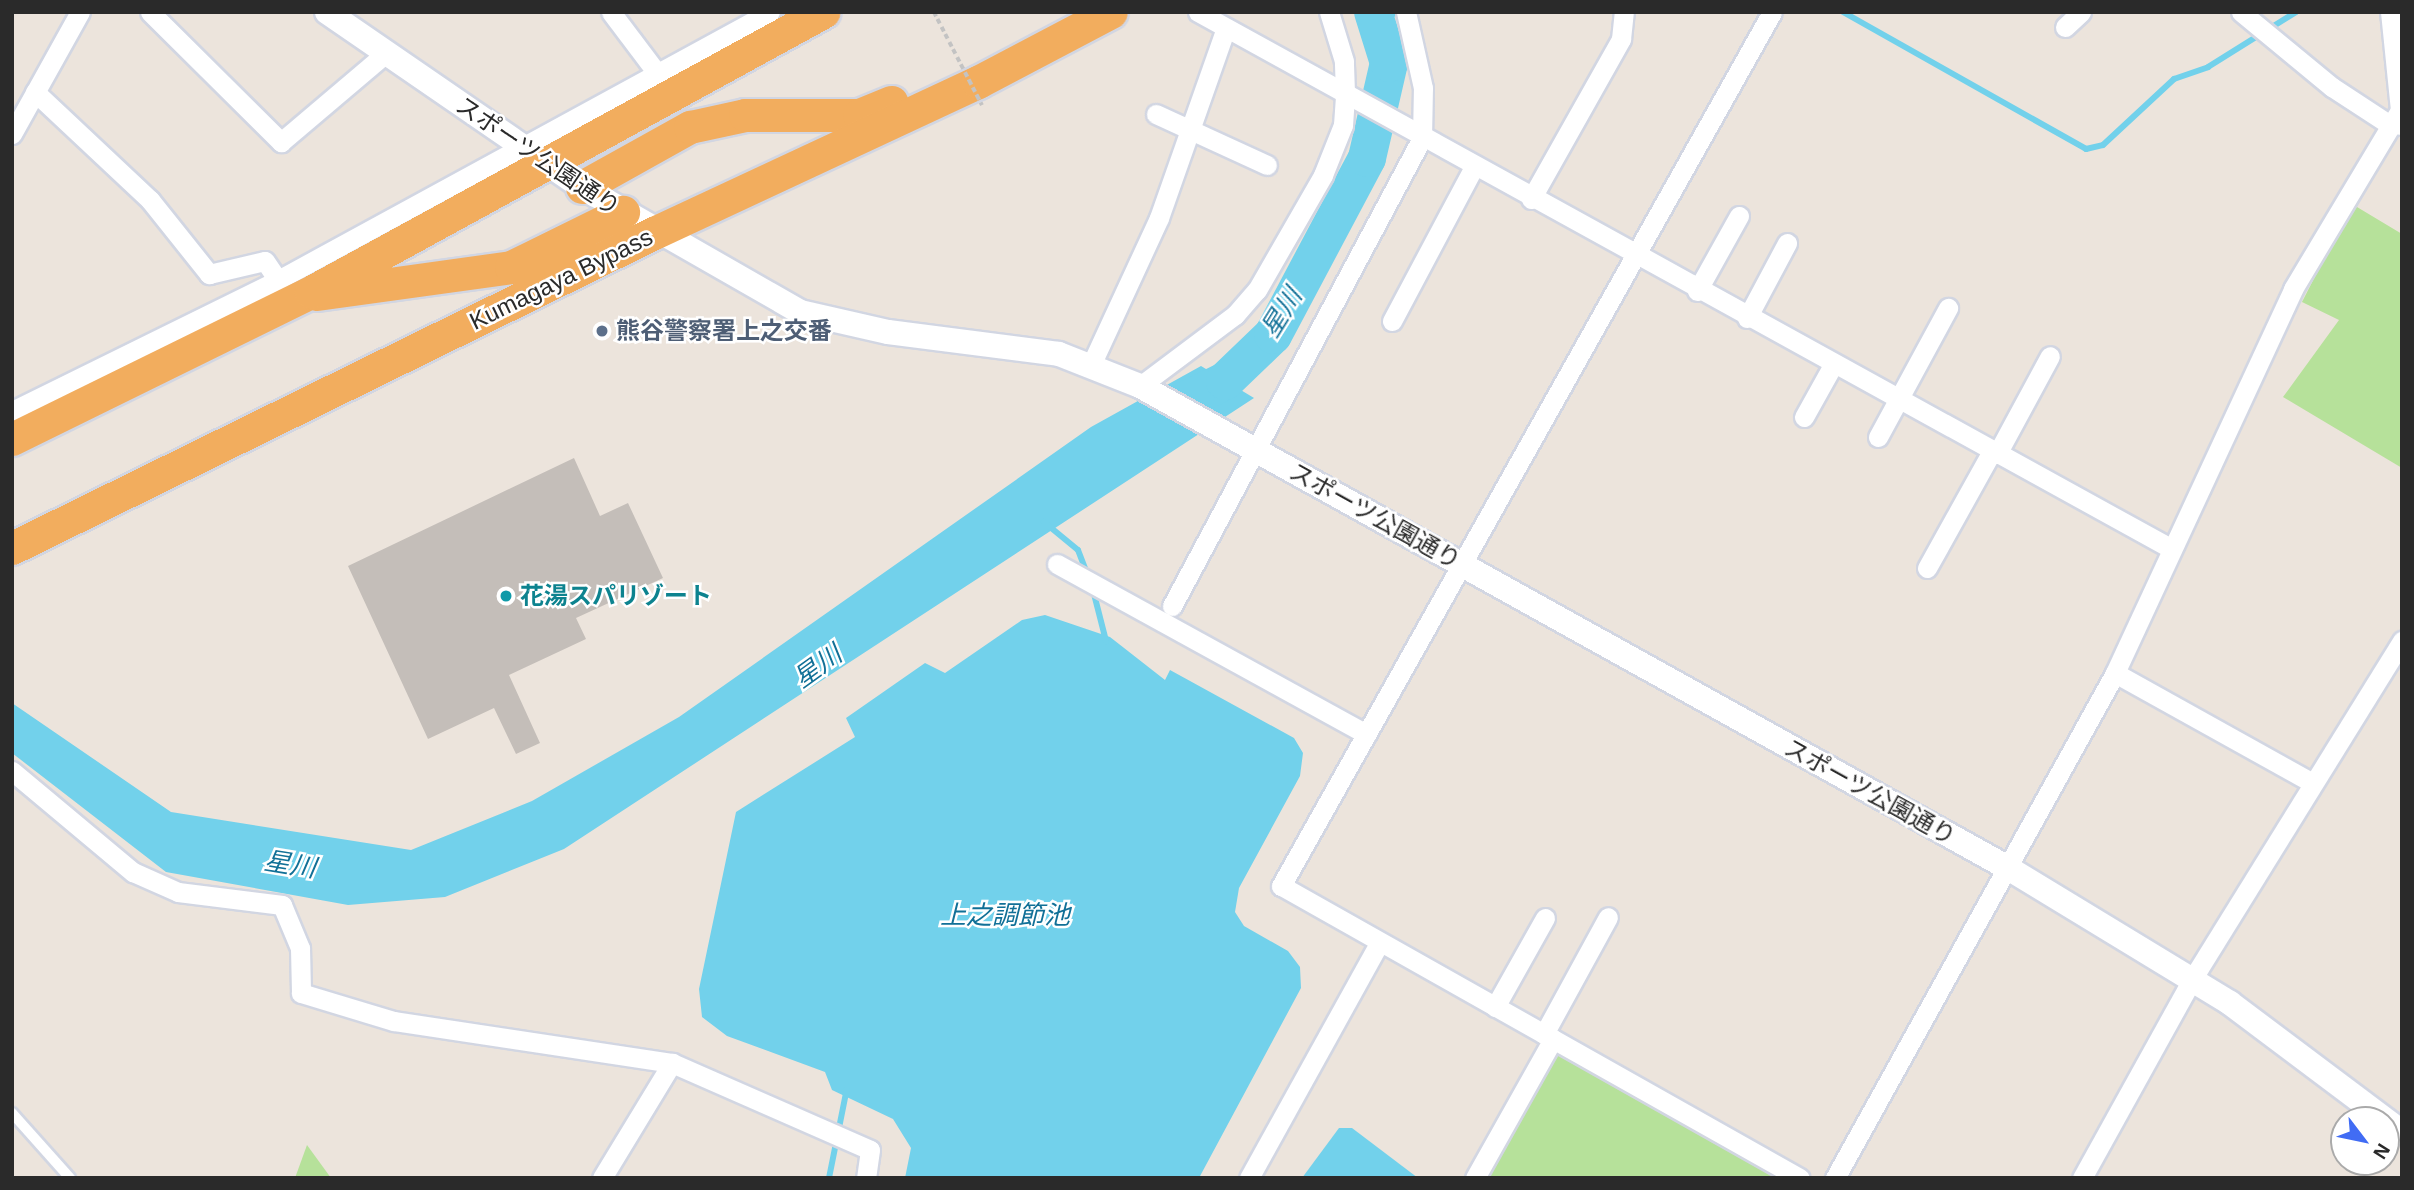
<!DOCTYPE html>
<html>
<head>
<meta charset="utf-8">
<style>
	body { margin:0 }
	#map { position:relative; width:2414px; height:1190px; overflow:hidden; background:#ece4dc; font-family:Helvetica,"Noto Sans JP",sans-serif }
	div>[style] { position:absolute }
	.green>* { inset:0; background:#b6e19a }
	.water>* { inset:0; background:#72d1eb }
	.stream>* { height:6px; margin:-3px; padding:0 3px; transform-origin:3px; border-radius:3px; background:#72d1eb }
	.river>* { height:38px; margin:-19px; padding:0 19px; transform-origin:19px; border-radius:19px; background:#72d1eb }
	.building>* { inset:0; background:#c4beb9 }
	.roads { filter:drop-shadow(2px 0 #d2d6e2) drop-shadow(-2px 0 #d2d6e2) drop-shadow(0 2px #d2d6e2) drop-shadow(0 -2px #d2d6e2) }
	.service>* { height:10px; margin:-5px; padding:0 5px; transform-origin:5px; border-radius:5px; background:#fff }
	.minor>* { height:19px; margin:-9.5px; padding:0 9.5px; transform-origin:9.5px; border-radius:9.5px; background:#fff }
	.tertiary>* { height:24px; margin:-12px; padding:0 12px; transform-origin:12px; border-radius:12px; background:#fff }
	.trunk>* { height:33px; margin:-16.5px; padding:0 16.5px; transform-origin:16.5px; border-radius:16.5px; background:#f2ad5e }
	.path-bridge>* { height:3.5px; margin-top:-1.75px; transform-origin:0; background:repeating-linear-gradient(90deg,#c3c3c3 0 5px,transparent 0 8.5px) }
	.dots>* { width:19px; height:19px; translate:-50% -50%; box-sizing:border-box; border:4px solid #fff; border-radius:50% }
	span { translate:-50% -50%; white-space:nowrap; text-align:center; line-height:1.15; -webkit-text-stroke:5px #fff; paint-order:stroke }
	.street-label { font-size:24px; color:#2a2a2a }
	.service-label { font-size:24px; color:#4e5e75; font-weight:700 }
	.left { translate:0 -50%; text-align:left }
	.culture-label { font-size:24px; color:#0d838f; font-weight:700 }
	.water-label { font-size:26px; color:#117097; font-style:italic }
	.frame { position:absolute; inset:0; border:14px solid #2a2a2a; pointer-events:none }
	.north { position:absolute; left:2330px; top:1106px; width:70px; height:70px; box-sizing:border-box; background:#fff; border:2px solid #aaa; border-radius:50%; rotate:122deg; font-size:19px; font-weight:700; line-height:28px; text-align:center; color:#2a2a2a }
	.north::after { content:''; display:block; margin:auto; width:24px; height:32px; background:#416cf4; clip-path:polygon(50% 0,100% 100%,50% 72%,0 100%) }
</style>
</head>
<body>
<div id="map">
	<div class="green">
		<div style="clip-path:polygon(2352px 204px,2402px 234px,2402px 468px,2283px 397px,2339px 320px,2302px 302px)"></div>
		<div style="clip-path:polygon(1558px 1049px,1785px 1178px,1486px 1178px)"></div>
		<div style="clip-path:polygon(307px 1145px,331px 1178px,295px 1178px)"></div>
	</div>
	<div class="water">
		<div style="clip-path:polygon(1201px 366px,1254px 398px,564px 849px,445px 897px,348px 905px,166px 872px,12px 753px,12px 703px,171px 812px,411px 850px,532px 801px,679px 717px,1091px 427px)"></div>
		<div style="clip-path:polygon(1045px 615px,1110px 637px,1165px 680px,1170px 670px,1294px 738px,1303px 753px,1300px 776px,1239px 888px,1235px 912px,1244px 926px,1288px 951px,1300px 967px,1301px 988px,1199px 1178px,905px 1178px,911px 1148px,893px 1119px,832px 1090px,825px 1072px,727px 1036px,702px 1017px,699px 989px,736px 812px,855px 737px,846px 718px,925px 663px,945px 673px,1022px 620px)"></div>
		<div style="clip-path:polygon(1339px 1128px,1352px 1128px,1418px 1178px,1302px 1178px)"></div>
	</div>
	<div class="stream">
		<div style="left:1843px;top:12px;width:279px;rotate:29.4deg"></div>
		<div style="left:2086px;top:149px;width:17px;rotate:-13deg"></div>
		<div style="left:2103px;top:145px;width:97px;rotate:-42.9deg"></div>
		<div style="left:2174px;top:79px;width:36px;rotate:-19deg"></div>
		<div style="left:2208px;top:67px;width:104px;rotate:-32deg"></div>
		<div style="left:1381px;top:26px;width:20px;rotate:-45deg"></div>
		<div style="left:1044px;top:522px;width:44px;rotate:39.5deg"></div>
		<div style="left:1078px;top:550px;width:25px;rotate:69deg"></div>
		<div style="left:1093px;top:590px;width:53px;rotate:75.7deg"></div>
		<div style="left:829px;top:1178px;width:92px;rotate:-78.7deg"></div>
	</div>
	<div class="river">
		<div style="left:1178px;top:404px;width:52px;rotate:-26.1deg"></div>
		<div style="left:1225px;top:381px;width:66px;rotate:-43.8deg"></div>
		<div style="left:1273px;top:335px;width:200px;rotate:-62deg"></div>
		<div style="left:1367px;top:158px;width:98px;rotate:-77deg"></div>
		<div style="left:1389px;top:63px;width:53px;rotate:-107.4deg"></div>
	</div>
	<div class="building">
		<div style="clip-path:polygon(574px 458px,600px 516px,628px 503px,663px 578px,576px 618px,586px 639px,509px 675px,540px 743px,516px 754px,494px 708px,428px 739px,348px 566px)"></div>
	</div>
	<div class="roads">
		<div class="service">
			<div style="left:12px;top:1113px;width:87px;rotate:48.3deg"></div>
		</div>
		<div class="minor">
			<div style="left:150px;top:12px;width:185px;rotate:44.8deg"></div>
			<div style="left:281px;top:142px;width:138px;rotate:-40.3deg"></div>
			<div style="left:611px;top:12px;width:76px;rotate:53deg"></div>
			<div style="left:1198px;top:12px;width:1110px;rotate:28.87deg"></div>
			<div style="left:2241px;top:12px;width:118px;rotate:39.5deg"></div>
			<div style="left:2332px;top:87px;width:66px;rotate:33.2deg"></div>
			<div style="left:2387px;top:123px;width:14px;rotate:8deg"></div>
			<div style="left:2065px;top:27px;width:22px;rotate:-43deg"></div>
			<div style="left:35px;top:92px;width:158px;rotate:43.2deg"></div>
			<div style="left:150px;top:200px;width:95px;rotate:51.4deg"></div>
			<div style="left:209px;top:274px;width:57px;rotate:-13.1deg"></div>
			<div style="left:265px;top:261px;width:23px;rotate:56deg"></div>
			<div style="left:1156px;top:114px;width:122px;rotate:24.7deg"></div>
			<div style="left:12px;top:134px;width:140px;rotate:-60.9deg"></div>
			<div style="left:1531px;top:199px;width:184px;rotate:-60.6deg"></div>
			<div style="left:1621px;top:39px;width:27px;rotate:-84deg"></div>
			<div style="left:1697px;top:291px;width:86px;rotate:-60.8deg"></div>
			<div style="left:1747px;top:318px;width:85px;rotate:-61.9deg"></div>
			<div style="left:1392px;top:321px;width:174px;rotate:-62deg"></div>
			<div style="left:1092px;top:363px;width:160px;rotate:-65.2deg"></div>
			<div style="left:1159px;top:218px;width:201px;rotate:-70.6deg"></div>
			<div style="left:1140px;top:386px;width:119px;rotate:-36.8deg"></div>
			<div style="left:1235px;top:315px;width:33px;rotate:-49deg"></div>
			<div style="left:1257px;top:290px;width:133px;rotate:-60.1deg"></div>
			<div style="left:1323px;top:175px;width:54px;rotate:-68.2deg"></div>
			<div style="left:1343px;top:125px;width:32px;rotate:-86deg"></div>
			<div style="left:1345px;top:93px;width:32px;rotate:-92deg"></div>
			<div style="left:1344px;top:61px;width:51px;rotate:-107deg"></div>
			<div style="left:12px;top:411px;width:297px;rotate:-26.2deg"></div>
			<div style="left:278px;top:280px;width:560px;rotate:-28.58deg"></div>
			<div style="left:1804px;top:417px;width:60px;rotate:-60.9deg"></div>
			<div style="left:1878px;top:437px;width:147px;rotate:-61.5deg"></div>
			<div style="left:1997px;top:454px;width:111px;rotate:-61.6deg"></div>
			<div style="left:1057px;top:564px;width:353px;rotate:28.8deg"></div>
			<div style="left:1927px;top:568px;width:134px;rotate:-60.9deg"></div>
			<div style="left:1172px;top:606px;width:531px;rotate:-61.89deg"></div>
			<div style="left:1422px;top:138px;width:50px;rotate:-88.9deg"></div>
			<div style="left:1423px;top:88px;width:78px;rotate:-102.6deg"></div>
			<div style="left:2115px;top:673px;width:224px;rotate:29.1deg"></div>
			<div style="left:12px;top:771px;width:158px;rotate:39.9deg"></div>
			<div style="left:133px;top:872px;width:49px;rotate:24deg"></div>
			<div style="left:178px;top:892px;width:105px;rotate:7.1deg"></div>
			<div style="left:282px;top:905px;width:47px;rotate:67.3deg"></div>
			<div style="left:300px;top:948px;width:45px;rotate:88.7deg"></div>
			<div style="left:301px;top:993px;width:97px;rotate:16.8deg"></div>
			<div style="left:394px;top:1021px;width:281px;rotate:8.6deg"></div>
			<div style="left:672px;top:1063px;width:216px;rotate:23.7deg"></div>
			<div style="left:870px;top:1150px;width:28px;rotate:98deg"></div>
			<div style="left:1495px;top:1007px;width:102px;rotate:-60.7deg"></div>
			<div style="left:1544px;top:1034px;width:133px;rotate:-61.3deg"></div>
			<div style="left:1553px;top:1039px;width:312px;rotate:-150.6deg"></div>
			<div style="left:1281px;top:886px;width:1002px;rotate:-60.67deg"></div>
			<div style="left:602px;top:1178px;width:135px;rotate:-58.7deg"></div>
			<div style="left:1249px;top:1178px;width:269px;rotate:-61deg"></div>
			<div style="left:1475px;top:1178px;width:159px;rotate:-60.7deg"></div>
			<div style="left:1553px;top:1039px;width:283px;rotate:29.4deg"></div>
			<div style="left:1835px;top:1178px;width:577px;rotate:-60.99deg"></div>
			<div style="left:2115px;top:673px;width:423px;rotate:-65.1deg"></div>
			<div style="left:2293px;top:289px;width:209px;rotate:-59.1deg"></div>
			<div style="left:2400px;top:110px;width:99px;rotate:-95.8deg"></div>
			<div style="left:2082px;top:1178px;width:229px;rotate:-61deg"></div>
			<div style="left:2193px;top:978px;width:397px;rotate:-58.2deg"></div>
		</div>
		<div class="tertiary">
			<div style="left:327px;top:12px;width:309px;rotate:34.5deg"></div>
			<div style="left:582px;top:187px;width:251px;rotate:29.8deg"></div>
			<div style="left:800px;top:312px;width:90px;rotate:12.8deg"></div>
			<div style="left:888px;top:332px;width:172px;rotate:7.3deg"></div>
			<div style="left:1059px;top:354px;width:87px;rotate:21.6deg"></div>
			<div style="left:1140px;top:386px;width:993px;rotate:29.04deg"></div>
			<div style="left:2008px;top:868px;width:260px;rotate:31.3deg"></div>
			<div style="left:2230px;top:1003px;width:215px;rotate:36.9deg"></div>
		</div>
		<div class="trunk">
			<div style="left:582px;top:187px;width:124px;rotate:-29.1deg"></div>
			<div style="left:690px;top:127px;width:56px;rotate:-12.3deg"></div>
			<div style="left:745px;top:115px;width:114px"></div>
			<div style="left:859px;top:115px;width:35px;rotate:-22deg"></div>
			<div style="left:317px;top:294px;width:196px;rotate:-7.9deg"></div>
			<div style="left:511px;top:267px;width:125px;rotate:-26.2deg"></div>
			<div style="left:12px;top:439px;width:333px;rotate:-26.2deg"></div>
			<div style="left:311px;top:292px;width:584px;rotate:-28.67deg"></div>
			<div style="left:12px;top:548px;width:717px;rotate:-26.14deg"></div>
			<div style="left:656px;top:232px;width:355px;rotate:-25deg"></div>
			<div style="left:978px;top:82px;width:150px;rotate:-27.8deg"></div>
		</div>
	</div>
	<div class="path-bridge">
		<div style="left:934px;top:12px;width:105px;rotate:62.7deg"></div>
	</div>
	<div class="dots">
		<div style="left:602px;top:331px;background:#5c6f8a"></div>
		<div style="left:506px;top:596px;background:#0f9aa8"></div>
	</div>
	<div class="street-label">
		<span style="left:538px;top:156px;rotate:34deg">スポーツ公園通り</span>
		<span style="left:561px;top:279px;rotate:-26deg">Kumagaya Bypass</span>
		<span style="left:1375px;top:516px;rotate:29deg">スポーツ公園通り</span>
		<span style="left:1870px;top:792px;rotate:29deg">スポーツ公園通り</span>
	</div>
	<div class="service-label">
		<span class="left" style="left:616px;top:331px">熊谷警察署上之交番</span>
	</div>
	<div class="culture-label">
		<span class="left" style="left:520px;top:596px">花湯スパリゾート</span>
	</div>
	<div class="water-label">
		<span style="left:1282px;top:313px;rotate:-58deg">星川</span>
		<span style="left:818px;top:667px;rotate:-36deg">星川</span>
		<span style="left:290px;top:865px;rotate:9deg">星川</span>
		<span style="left:1005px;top:916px">上之調節池</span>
	</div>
	<div class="frame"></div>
	<div class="north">N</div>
</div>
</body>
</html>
